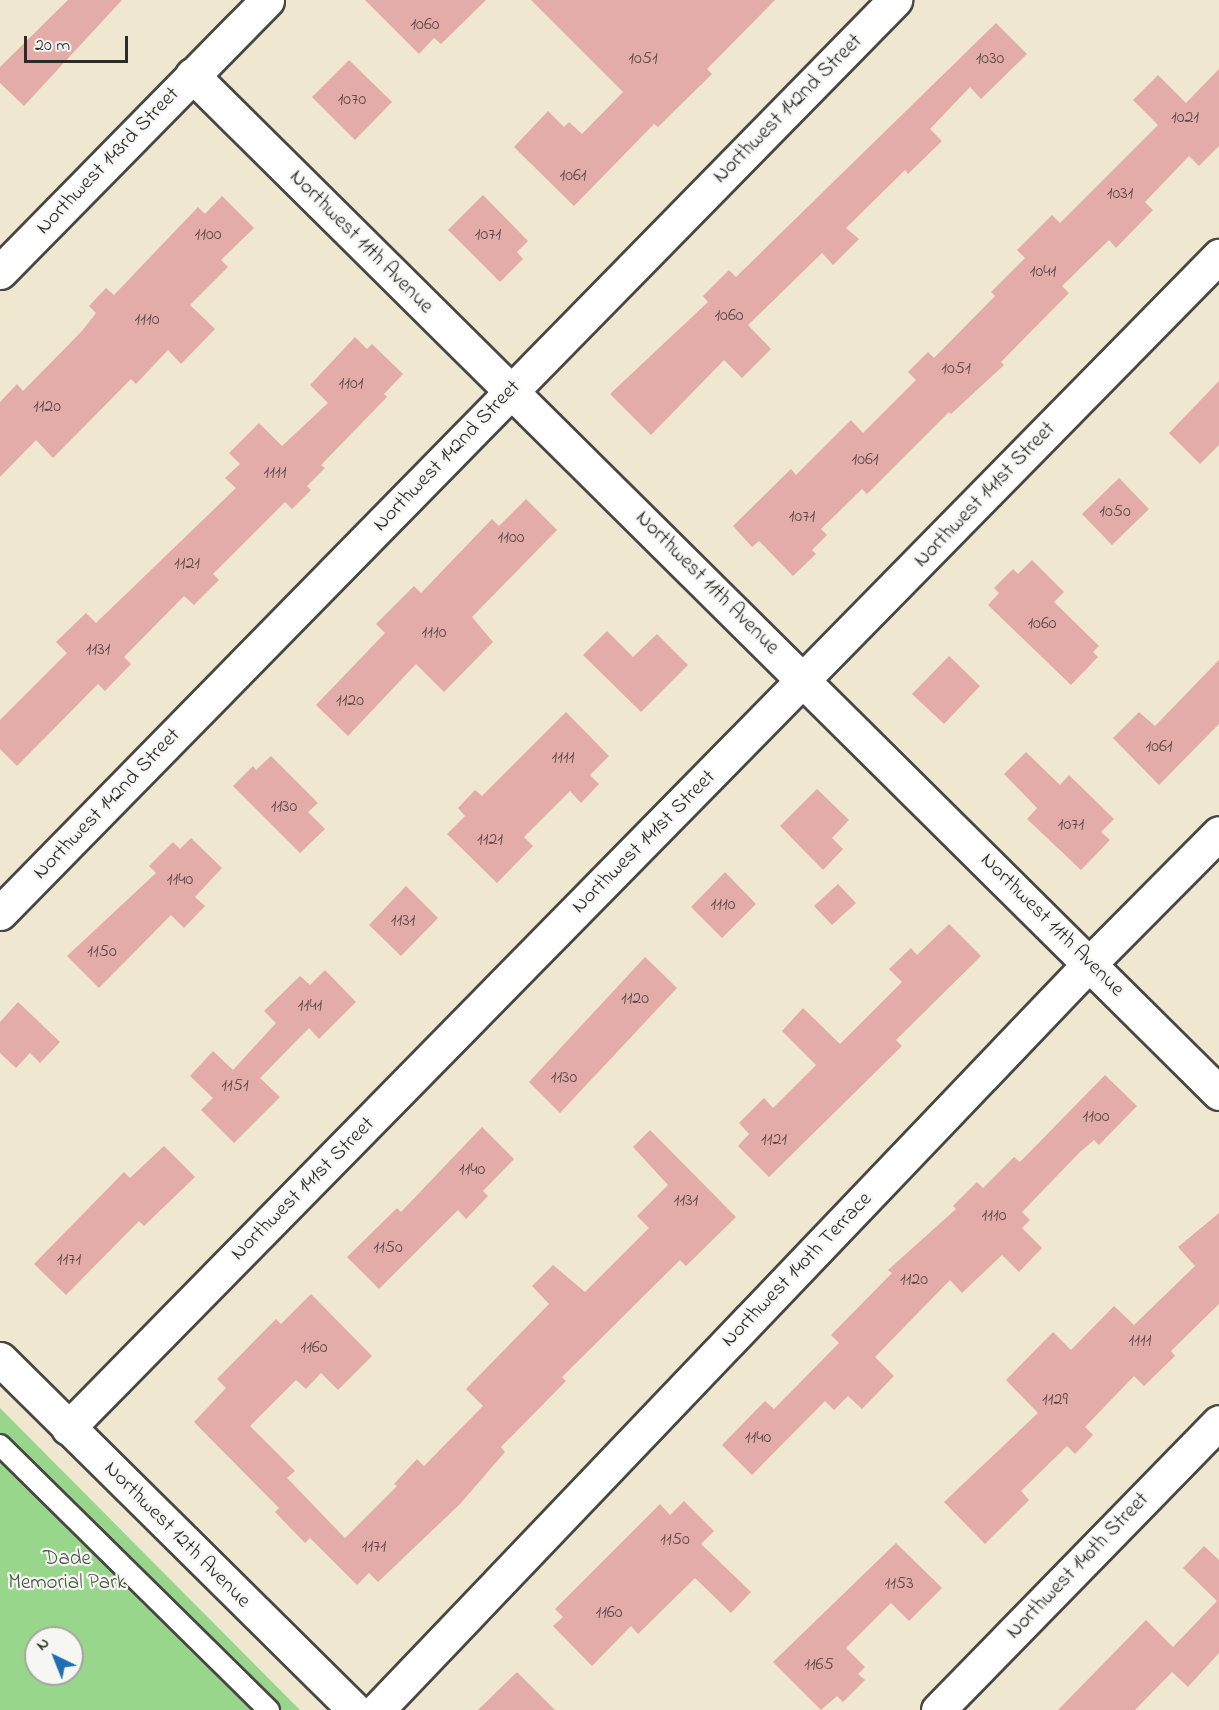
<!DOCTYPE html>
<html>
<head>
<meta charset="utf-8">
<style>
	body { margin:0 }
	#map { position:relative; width:1219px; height:1710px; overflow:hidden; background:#efe7cf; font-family:"Indie Flower",sans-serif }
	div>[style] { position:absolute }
	.green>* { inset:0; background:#98d68c }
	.building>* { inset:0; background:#e4aca9 }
	.roads { filter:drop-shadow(2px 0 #484744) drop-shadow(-2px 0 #484744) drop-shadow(0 2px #484744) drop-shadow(0 -2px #484744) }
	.service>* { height:20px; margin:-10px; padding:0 10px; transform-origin:10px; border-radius:10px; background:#fff }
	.minor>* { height:33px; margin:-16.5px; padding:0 16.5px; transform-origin:16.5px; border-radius:16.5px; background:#fff }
	.tertiary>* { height:33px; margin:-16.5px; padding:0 16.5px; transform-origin:16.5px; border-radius:16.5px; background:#fff }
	span { translate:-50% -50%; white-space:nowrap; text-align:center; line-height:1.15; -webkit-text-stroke:4.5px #f6f6f2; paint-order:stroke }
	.number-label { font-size:18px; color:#594b4a }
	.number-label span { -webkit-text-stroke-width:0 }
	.street-label { font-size:21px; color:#2b2b2b }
	.park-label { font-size:21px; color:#465643 }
	.north { position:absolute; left:24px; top:1626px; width:60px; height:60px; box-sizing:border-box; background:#f6f6f2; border:2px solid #a5a5a2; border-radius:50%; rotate:317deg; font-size:16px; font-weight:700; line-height:24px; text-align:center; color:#2b2b2b }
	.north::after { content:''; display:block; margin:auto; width:21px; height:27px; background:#1f6fb2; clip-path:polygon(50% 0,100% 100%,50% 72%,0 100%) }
	.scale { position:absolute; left:24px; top:36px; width:104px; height:27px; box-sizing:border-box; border:3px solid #2b2b2b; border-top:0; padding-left:8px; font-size:18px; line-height:21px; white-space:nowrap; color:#2b2b2b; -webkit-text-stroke:4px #f6f6f2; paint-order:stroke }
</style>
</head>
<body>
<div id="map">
	<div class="green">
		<div style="clip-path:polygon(evenodd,0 1408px,300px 1710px,0 1710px,0 1408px,36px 1638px,72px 1638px,72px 1674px,36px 1674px,36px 1638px)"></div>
	</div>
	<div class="building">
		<div style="clip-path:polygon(68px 0,122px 0,24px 106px,0 83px,0 67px)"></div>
		<div style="clip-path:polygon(365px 0,486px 0,441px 44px,434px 38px,419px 54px)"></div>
		<div style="clip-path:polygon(531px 0,775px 0,707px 69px,712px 74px,658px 127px,654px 124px,574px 206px,514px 147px,548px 111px,564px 127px,569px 122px,582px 134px,623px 92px)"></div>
		<div style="clip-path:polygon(996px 23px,1027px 54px,981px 99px,970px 87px,930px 129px,942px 141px,908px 174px,905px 170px,846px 228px,859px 239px,833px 265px,822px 253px,748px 325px,771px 349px,742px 378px,724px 360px,651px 435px,610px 394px,708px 302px,703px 296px,729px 270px,736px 277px)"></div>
		<div style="clip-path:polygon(349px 60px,392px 102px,355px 140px,312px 97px)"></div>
		<div style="clip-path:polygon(1219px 69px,1219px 146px,1199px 166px,1189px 156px,1145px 202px,1153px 210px,1116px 248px,1109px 240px,1062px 286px,1069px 293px,1001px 362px,1004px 365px,951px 414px,949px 412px,867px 494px,862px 489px,821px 529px,827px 535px,812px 550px,816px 554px,793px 576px,759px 541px,752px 547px,733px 526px,791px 469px,796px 475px,851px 420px,863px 433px,916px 380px,908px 372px,928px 352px,934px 358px,995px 296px,991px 292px,1025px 258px,1017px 250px,1052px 215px,1060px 223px,1158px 125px,1133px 100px,1158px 75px,1186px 103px)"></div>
		<div style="clip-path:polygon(483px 195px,528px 241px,517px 252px,523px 259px,500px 282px,448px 230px)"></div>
		<div style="clip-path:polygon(222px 196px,254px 228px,221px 260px,228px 267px,190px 305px,215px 329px,181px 364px,168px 350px,136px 384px,131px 379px,53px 458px,36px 440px,0 477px,0 402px,17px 384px,23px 391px,82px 331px,96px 313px,89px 306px,106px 288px,114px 295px,198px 207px,205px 214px)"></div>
		<div style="clip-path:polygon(355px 337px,367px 349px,372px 344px,403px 374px,384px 394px,387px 397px,321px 465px,325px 468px,307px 486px,311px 490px,292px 509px,285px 502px,213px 574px,219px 580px,194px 605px,184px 596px,124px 657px,131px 664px,105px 691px,98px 684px,17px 766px,0 749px,0 720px,67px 653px,56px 642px,86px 613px,96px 623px,236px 488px,225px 478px,240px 464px,229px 453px,259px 423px,282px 446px,328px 403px,310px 385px)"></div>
		<div style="clip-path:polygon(1219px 381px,1219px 445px,1200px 464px,1169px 433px)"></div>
		<div style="clip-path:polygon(1119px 478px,1149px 509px,1112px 545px,1082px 514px)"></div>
		<div style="clip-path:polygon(526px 499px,557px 530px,472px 617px,493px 642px,444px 692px,416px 664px,348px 736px,316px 705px,385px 633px,376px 624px,414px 586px,421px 593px,492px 519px,499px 526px)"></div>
		<div style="clip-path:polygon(1032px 560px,1064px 592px,1054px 602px,1099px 646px,1093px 652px,1098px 657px,1071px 685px,988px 605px,999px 593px,994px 588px,1013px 569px,1018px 574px)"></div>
		<div style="clip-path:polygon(607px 631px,633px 657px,657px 634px,688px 665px,641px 712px,583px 655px)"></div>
		<div style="clip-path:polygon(949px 656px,980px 686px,944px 724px,912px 694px)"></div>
		<div style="clip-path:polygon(1219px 660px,1219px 724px,1159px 785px,1113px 738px,1139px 712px,1155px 726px)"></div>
		<div style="clip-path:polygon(566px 712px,609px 756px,590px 775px,599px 784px,581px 803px,570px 791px,524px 837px,533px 846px,497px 883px,447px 834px,465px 816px,458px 808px,475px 790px,482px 796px)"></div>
		<div style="clip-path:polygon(1026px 752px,1060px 785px,1069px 775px,1114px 819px,1101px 832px,1110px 840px,1081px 870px,1027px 819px,1037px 808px,1004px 774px)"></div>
		<div style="clip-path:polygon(271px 756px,318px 803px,308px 812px,325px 829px,300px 853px,233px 786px,253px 766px,256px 770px)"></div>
		<div style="clip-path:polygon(817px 789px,849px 820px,832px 838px,843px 849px,823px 870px,780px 826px)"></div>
		<div style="clip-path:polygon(191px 838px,222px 868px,195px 897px,205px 906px,184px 928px,171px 915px,99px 988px,67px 956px,156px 873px,149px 866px,173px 842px,180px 849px)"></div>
		<div style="clip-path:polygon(725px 872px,756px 904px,722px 938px,691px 907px)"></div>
		<div style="clip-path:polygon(838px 884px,856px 903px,832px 925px,814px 906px)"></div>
		<div style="clip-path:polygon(406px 886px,438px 918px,401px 956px,369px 925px)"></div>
		<div style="clip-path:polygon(949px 924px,981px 956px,896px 1040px,902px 1046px,769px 1177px,738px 1146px,749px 1134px,739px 1123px,764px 1098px,773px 1108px,816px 1065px,782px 1031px,803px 1008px,840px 1044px,902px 982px,889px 969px,911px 948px,917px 955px)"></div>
		<div style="clip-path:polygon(645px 957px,677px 988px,560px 1113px,529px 1082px)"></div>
		<div style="clip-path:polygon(325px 970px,356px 1002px,319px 1039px,309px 1028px,260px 1078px,280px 1097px,234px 1143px,201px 1110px,213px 1098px,190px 1076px,213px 1051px,233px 1070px,276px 1023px,264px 1011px,300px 976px,310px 985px)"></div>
		<div style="clip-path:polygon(18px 1002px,60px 1042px,40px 1063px,30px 1053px,16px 1068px,0 1053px,0 1022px)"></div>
		<div style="clip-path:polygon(1105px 1075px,1137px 1106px,1099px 1145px,1094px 1140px,1080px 1152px,1022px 1212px,1030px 1220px,1022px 1228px,1042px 1248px,1019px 1272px,1002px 1255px,962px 1293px,950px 1280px,875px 1357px,894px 1376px,862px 1409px,848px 1396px,834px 1410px,825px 1401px,752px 1475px,722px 1445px,765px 1401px,774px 1409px,839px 1343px,831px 1335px,892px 1273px,888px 1270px,956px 1209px,953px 1206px,977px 1182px,983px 1188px,1014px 1157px,1020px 1162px)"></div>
		<div style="clip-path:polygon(482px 1127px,514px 1159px,483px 1191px,488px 1196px,466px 1219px,458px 1210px,379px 1289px,347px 1257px,397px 1208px,401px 1212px)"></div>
		<div style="clip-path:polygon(650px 1130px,736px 1217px,686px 1266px,680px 1260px,562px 1377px,566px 1381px,501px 1447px,505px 1452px,460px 1504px,378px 1582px,369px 1573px,357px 1585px,310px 1538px,305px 1543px,275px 1512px,279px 1508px,194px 1422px,226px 1388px,217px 1379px,276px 1319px,281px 1324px,311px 1294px,372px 1356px,338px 1390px,321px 1373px,306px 1389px,296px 1380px,250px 1426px,295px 1471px,287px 1478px,345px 1538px,397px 1486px,394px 1484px,417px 1459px,424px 1466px,483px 1406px,466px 1389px,549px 1304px,532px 1286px,553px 1265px,585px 1292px,649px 1228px,637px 1216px,668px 1185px,633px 1147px)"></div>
		<div style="clip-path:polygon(164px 1146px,195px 1177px,144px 1226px,139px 1221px,66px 1295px,34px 1264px,124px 1172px,130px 1178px)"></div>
		<div style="clip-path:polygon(1219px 1213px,1219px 1304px,1171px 1351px,1175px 1356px,1144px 1386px,1134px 1376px,1085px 1427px,1093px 1435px,1075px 1454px,1067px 1446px,1021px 1491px,1029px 1500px,985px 1544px,944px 1502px,1038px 1413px,1006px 1380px,1053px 1332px,1071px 1350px,1114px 1306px,1134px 1325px,1195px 1266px,1178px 1247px)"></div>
		<div style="clip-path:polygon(684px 1501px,714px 1531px,701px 1544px,751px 1592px,731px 1613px,695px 1578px,638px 1634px,631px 1626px,592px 1666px,553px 1626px,563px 1617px,555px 1609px,660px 1504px,670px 1515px)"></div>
		<div style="clip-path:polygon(896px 1543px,942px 1588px,909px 1621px,891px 1603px,846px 1648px,865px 1667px,858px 1674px,865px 1680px,843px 1702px,837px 1696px,821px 1710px,773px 1662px)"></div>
		<div style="clip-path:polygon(1204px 1546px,1219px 1560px,1219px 1653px,1188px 1687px,1172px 1672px,1135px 1710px,1058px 1710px,1146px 1620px,1173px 1647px,1217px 1601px,1183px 1568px)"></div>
		<div style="clip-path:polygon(517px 1672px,555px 1710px,478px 1710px)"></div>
	</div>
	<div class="roads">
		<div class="service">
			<div style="left:0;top:1445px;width:378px;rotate:44.6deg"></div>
		</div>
		<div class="minor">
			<div style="left:192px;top:75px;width:1446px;rotate:44.75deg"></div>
			<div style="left:0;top:913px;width:1279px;rotate:-45.57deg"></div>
			<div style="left:0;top:1359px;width:499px;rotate:44.7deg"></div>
			<div style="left:68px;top:1428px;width:1643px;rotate:-45.52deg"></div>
			<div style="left:377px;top:1710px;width:1033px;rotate:-46.33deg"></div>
			<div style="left:1090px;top:963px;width:183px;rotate:-45.2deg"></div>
			<div style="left:938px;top:1710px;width:402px;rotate:-45.7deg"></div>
		</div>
		<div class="tertiary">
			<div style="left:0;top:272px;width:381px;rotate:-45.5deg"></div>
		</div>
	</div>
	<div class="number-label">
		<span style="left:425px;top:25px">1060</span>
		<span style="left:643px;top:59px">1051</span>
		<span style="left:990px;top:59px">1030</span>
		<span style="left:352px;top:100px">1070</span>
		<span style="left:1185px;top:118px">1021</span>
		<span style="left:573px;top:176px">1061</span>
		<span style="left:1120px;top:194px">1031</span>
		<span style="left:208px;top:235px">1100</span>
		<span style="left:488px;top:235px">1071</span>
		<span style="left:1043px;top:272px">1041</span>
		<span style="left:729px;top:316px">1060</span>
		<span style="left:147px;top:320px">1110</span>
		<span style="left:956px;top:369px">1051</span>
		<span style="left:351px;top:384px">1101</span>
		<span style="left:47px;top:407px">1120</span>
		<span style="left:865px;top:460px">1061</span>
		<span style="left:275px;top:473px">1111</span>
		<span style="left:1115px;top:512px">1050</span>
		<span style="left:802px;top:517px">1071</span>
		<span style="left:511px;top:538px">1100</span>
		<span style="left:187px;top:564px">1121</span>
		<span style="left:1042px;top:624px">1060</span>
		<span style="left:434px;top:633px">1110</span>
		<span style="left:98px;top:650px">1131</span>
		<span style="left:350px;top:701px">1120</span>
		<span style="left:1159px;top:747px">1061</span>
		<span style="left:563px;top:758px">1111</span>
		<span style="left:284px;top:807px">1130</span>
		<span style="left:1071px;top:825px">1071</span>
		<span style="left:490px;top:840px">1121</span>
		<span style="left:180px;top:880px">1140</span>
		<span style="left:723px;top:905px">1110</span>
		<span style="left:403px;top:921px">1131</span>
		<span style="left:102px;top:952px">1150</span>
		<span style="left:635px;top:999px">1120</span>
		<span style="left:310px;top:1006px">1141</span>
		<span style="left:564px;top:1078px">1130</span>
		<span style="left:235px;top:1086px">1151</span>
		<span style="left:1096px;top:1117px">1100</span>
		<span style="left:774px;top:1140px">1121</span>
		<span style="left:472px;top:1170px">1140</span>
		<span style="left:686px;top:1201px">1131</span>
		<span style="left:994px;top:1216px">1110</span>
		<span style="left:388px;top:1248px">1150</span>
		<span style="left:69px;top:1260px">1171</span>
		<span style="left:914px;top:1280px">1120</span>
		<span style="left:1140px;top:1341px">1111</span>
		<span style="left:314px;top:1348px">1160</span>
		<span style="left:1055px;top:1400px">1129</span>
		<span style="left:758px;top:1438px">1140</span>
		<span style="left:675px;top:1540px">1150</span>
		<span style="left:374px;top:1547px">1171</span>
		<span style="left:899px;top:1584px">1153</span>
		<span style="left:609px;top:1613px">1160</span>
		<span style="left:819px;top:1665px">1165</span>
	</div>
	<div class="street-label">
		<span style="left:788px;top:109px;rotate:-45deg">Northwest 142nd Street</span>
		<span style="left:108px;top:161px;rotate:-46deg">Northwest 143rd Street</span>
		<span style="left:361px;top:242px;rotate:45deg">Northwest 11th Avenue</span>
		<span style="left:447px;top:456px;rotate:-46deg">Northwest 142nd Street</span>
		<span style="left:985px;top:495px;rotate:-46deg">Northwest 141st Street</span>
		<span style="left:707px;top:583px;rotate:45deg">Northwest 11th Avenue</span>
		<span style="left:107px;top:804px;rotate:-46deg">Northwest 142nd Street</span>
		<span style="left:644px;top:842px;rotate:-45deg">Northwest 141st Street</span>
		<span style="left:1052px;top:925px;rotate:45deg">Northwest 11th Avenue</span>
		<span style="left:303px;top:1189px;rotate:-45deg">Northwest 141st Street</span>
		<span style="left:797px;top:1270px;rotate:-46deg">Northwest 140th Terrace</span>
		<span style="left:177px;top:1535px;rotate:45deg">Northwest 12th Avenue</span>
		<span style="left:1078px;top:1566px;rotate:-46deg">Northwest 140th Street</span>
	</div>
	<div class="park-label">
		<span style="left:67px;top:1571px">Dade<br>Memorial Park</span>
	</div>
	<div class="north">N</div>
	<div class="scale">20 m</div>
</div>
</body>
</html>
